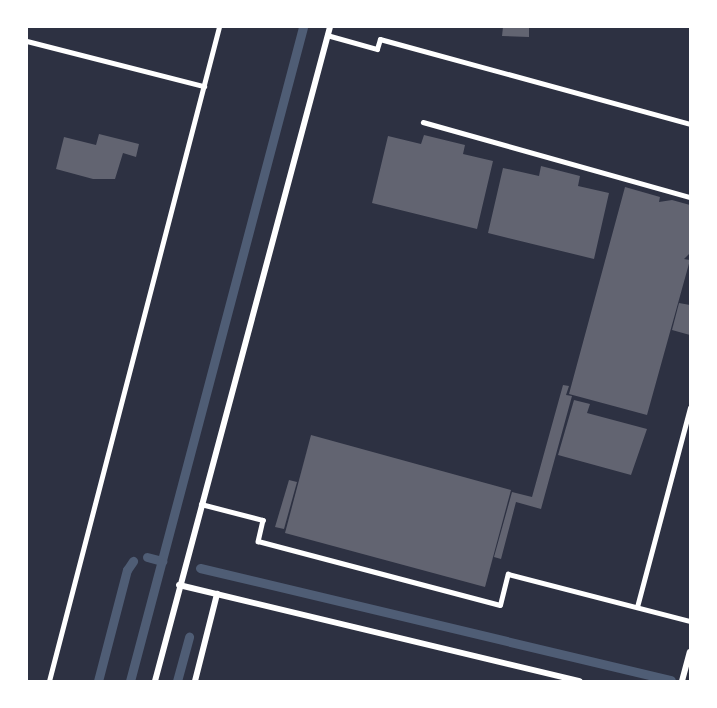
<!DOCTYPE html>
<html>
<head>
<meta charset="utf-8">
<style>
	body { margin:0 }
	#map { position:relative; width:717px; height:708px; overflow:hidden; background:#2d3142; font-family:"IBM Plex Sans",sans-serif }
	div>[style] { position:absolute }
	.stream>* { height:9px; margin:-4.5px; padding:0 4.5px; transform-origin:4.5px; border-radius:4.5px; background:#4f5d75 }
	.building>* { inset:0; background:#626471 }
	.service>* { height:4.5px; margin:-2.25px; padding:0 2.25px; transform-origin:2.25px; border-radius:2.25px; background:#fff }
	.minor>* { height:6px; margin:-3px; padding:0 3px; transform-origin:3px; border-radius:3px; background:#fff }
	span { translate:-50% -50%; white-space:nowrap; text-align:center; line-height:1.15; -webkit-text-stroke:4.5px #fff; paint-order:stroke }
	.frame { position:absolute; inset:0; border:28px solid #fff; pointer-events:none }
</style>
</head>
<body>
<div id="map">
	<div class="stream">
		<div style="left:147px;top:557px;width:16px;rotate:15deg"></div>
		<div style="left:200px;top:568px;width:484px;rotate:13.4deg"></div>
		<div style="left:98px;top:681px;width:115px;rotate:-75.4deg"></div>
		<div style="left:127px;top:570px;width:11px;rotate:-56deg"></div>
		<div style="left:130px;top:681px;width:676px;rotate:-75.18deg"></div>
		<div style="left:177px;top:681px;width:46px;rotate:-74.7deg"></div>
	</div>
	<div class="building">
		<div style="clip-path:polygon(503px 27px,529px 27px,529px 37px,502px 36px)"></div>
		<div style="clip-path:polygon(99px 134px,139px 144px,136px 157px,123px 153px,115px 179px,93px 179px,56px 169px,64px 137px,96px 145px)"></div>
		<div style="clip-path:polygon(424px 135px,465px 145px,463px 154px,493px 161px,477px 229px,372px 203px,388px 136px,421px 144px)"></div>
		<div style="clip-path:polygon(541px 166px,580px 176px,578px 186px,609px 193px,594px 259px,488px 233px,503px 168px,539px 176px)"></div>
		<div style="clip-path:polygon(625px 187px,660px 197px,659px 202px,672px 200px,690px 205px,690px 253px,684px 259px,690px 260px,647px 415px,569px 394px)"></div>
		<div style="clip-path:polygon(679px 303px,690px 305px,690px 335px,672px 330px)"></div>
		<div style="clip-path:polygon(563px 385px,569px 386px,566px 395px,572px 396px,541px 509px,516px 502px,501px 559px,494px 557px,512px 492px,532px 497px)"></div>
		<div style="clip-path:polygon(574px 400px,590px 404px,587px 413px,647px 429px,631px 475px,558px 455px)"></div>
		<div style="clip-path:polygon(311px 435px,511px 490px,485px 587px,285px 533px)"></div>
		<div style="clip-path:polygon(289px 480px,297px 482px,284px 529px,275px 527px)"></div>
	</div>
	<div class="service">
		<div style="left:327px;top:35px;width:52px;rotate:15.6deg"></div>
		<div style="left:377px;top:49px;width:10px;rotate:-73deg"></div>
		<div style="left:380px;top:39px;width:321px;rotate:15.3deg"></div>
		<div style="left:27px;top:41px;width:183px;rotate:14.3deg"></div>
		<div style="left:423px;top:122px;width:277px;rotate:15.7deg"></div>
		<div style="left:201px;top:504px;width:64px;rotate:14.5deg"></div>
		<div style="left:263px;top:520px;width:22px;rotate:103deg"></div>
		<div style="left:258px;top:541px;width:250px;rotate:14.8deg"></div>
		<div style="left:500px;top:605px;width:32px;rotate:-76deg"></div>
		<div style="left:508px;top:574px;width:188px;rotate:14.5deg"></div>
		<div style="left:637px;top:607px;width:206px;rotate:-75.1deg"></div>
		<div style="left:49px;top:681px;width:676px;rotate:-75.43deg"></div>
	</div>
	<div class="minor">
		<div style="left:179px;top:585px;width:412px;rotate:13.5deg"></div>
		<div style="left:155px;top:681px;width:677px;rotate:-75.02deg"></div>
		<div style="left:195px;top:681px;width:90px;rotate:-75.8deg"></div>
		<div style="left:682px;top:681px;width:30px;rotate:-75deg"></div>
	</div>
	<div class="frame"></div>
</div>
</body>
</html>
